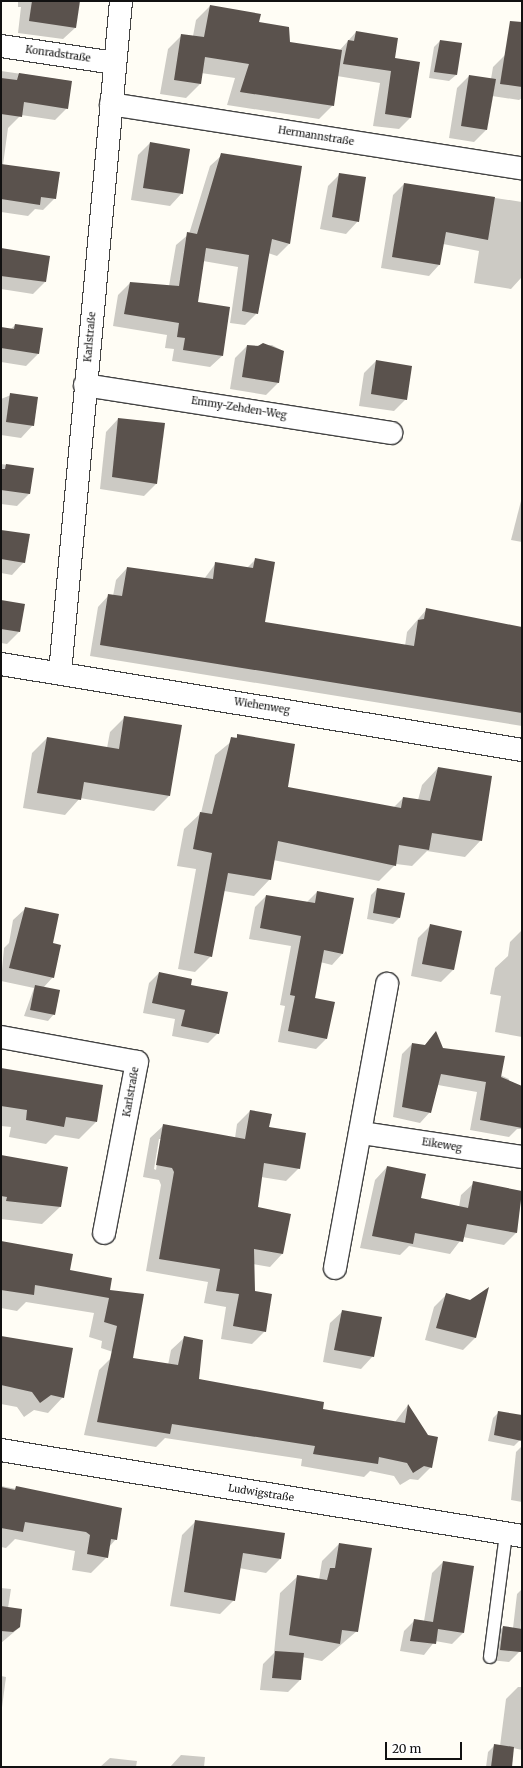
<!DOCTYPE html>
<html>
<head>
<meta charset="utf-8">
<style>
	body { margin:0 }
	#map { position:relative; width:523px; height:1768px; overflow:hidden; background:#fffdf5; font-family:Merriweather,serif }
	div>[style] { position:absolute }
	.shadow>* { inset:0; background:#0003 }
	.building>* { inset:0; background:#5a524d }
	.roads { filter:drop-shadow(1px 0 #444) drop-shadow(-1px 0 #444) drop-shadow(0 1px #444) drop-shadow(0 -1px #444) }
	.lane>* { height:12px; margin:-6px; padding:0 6px; transform-origin:6px; border-radius:6px; background:#fff }
	.street>* { height:22px; margin:-11px; padding:0 11px; transform-origin:11px; border-radius:11px; background:#fff }
	span { translate:-50% -50%; white-space:nowrap; text-align:center; line-height:1.15; -webkit-text-stroke:4px #fff; paint-order:stroke }
	.street-label { font-size:10px; color:#111 }
	.frame { position:absolute; inset:0; border:2px solid #111; pointer-events:none }
	.scale { position:absolute; left:385px; top:1742px; width:77px; height:18px; box-sizing:border-box; border:2px solid #111; border-top:0; padding-left:5px; font-size:12px; line-height:14px; white-space:nowrap; color:#111; -webkit-text-stroke:3px #fff; paint-order:stroke }
</style>
</head>
<body>
<div id="map">
	<div class="shadow">
		<div style="clip-path:polygon(18px 1px,69px 1px,75px 28px,63px 39px,18px 33px,21px 7px,18px 7px)"></div>
		<div style="clip-path:polygon(210px 6px,258px 23px,289px 43px,339px 51px,356px 32px,394px 58px,410px 118px,399px 129px,373px 126px,380px 83px,337px 76px,333px 105px,319px 119px,227px 105px,235px 78px,201px 73px,200px 84px,186px 98px,160px 94px,168px 49px,182px 35px,193px 36px,196px 20px)"></div>
		<div style="clip-path:polygon(440px 41px,456px 75px,449px 81px,429px 78px,434px 47px)"></div>
		<div style="clip-path:polygon(506px 54px,522px 57px,522px 98px,519px 100px,492px 96px,486px 130px,474px 142px,449px 138px,457px 88px,469px 76px,491px 79px,493px 67px)"></div>
		<div style="clip-path:polygon(1px 71px,70px 81px,67px 108px,55px 120px,21px 115px,8px 128px,3px 165px,55px 198px,43px 210px,35px 209px,28px 216px,1px 212px)"></div>
		<div style="clip-path:polygon(150px 143px,182px 193px,170px 206px,131px 200px,138px 155px)"></div>
		<div style="clip-path:polygon(222px 155px,301px 167px,289px 244px,277px 256px,268px 253px,257px 313px,245px 325px,230px 323px,238px 267px,203px 261px,196px 303px,222px 356px,210px 367px,172px 361px,174px 349px,165px 348px,167px 335px,113px 326px,118px 295px,130px 283px,169px 286px,176px 245px,189px 234px,210px 166px)"></div>
		<div style="clip-path:polygon(340px 174px,358px 221px,346px 234px,320px 229px,328px 186px)"></div>
		<div style="clip-path:polygon(404px 184px,522px 202px,521px 278px,511px 289px,474px 283px,479px 251px,443px 244px,439px 265px,429px 276px,381px 268px,393px 195px)"></div>
		<div style="clip-path:polygon(1px 251px,45px 282px,33px 294px,1px 289px)"></div>
		<div style="clip-path:polygon(15px 325px,38px 354px,26px 366px,1px 362px,1px 328px,10px 330px)"></div>
		<div style="clip-path:polygon(272px 345px,283px 351px,278px 383px,266px 395px,230px 389px,235px 358px,247px 346px)"></div>
		<div style="clip-path:polygon(376px 361px,406px 399px,394px 411px,359px 406px,364px 373px)"></div>
		<div style="clip-path:polygon(11px 395px,33px 425px,21px 438px,1px 435px,1px 399px)"></div>
		<div style="clip-path:polygon(118px 419px,164px 424px,156px 484px,144px 496px,100px 489px,106px 432px)"></div>
		<div style="clip-path:polygon(1px 464px,33px 469px,29px 494px,17px 506px,1px 504px)"></div>
		<div style="clip-path:polygon(522px 497px,522px 542px,511px 540px)"></div>
		<div style="clip-path:polygon(1px 531px,24px 562px,12px 575px,1px 573px)"></div>
		<div style="clip-path:polygon(255px 560px,264px 623px,405px 646px,407px 632px,427px 609px,522px 628px,522px 726px,90px 656px,98px 607px,109px 595px,113px 596px,116px 580px,127px 568px,204px 579px,216px 563px,247px 568px)"></div>
		<div style="clip-path:polygon(1px 601px,19px 632px,7px 644px,1px 643px)"></div>
		<div style="clip-path:polygon(125px 717px,181px 726px,169px 796px,154px 811px,80px 798px,65px 815px,23px 808px,32px 753px,47px 738px,107px 748px,110px 732px)"></div>
		<div style="clip-path:polygon(238px 736px,287px 788px,393px 808px,403px 798px,418px 800px,422px 785px,438px 768px,481px 840px,465px 857px,427px 851px,412px 866px,396px 864px,379px 881px,273px 860px,270px 879px,254px 896px,224px 891px,211px 956px,195px 972px,178px 969px,196px 869px,177px 866px,184px 829px,201px 813px,215px 755px)"></div>
		<div style="clip-path:polygon(377px 889px,400px 917px,393px 924px,367px 919px,371px 895px)"></div>
		<div style="clip-path:polygon(317px 892px,342px 954px,332px 965px,320px 962px,314px 999px,326px 1039px,316px 1049px,278px 1042px,285px 1006px,280px 1005px,291px 946px,249px 939px,255px 907px,266px 896px,307px 902px)"></div>
		<div style="clip-path:polygon(26px 908px,52px 944px,53px 977px,43px 988px,54px 1014px,48px 1021px,24px 1016px,34px 988px,1px 981px,4px 948px,9px 943px,13px 920px)"></div>
		<div style="clip-path:polygon(430px 926px,460px 932px,453px 970px,441px 982px,411px 976px,418px 938px)"></div>
		<div style="clip-path:polygon(522px 930px,522px 1037px,495px 1032px,501px 996px,490px 994px,495px 968px,508px 956px,510px 942px)"></div>
		<div style="clip-path:polygon(159px 973px,218px 1033px,208px 1043px,172px 1036px,175px 1019px,143px 1013px,149px 983px)"></div>
		<div style="clip-path:polygon(436px 1033px,442px 1049px,509px 1079px,508px 1084px,522px 1087px,522px 1129px,517px 1129px,509px 1137px,470px 1130px,477px 1092px,438px 1085px,430px 1112px,420px 1123px,393px 1117px,402px 1054px,412px 1044px,424px 1046px)"></div>
		<div style="clip-path:polygon(1px 1071px,96px 1122px,79px 1139px,55px 1135px,46px 1144px,9px 1137px,11px 1127px,1px 1126px)"></div>
		<div style="clip-path:polygon(evenodd,250px 1111px,299px 1168px,286px 1181px,261px 1177px,257px 1208px,290px 1214px,282px 1254px,270px 1267px,253px 1264px,254px 1291px,265px 1331px,252px 1344px,221px 1339px,226px 1307px,204px 1303px,208px 1282px,146px 1271px,161px 1185px,159px 1180px,143px 1177px,150px 1138px,163px 1126px,235px 1138px,237px 1124px,250px 1111px,159px 1139px,161px 1139px,156px 1170px,154px 1169px,159px 1139px)"></div>
		<div style="clip-path:polygon(1px 1156px,60px 1207px,42px 1224px,1px 1219px)"></div>
		<div style="clip-path:polygon(387px 1167px,420px 1199px,459px 1207px,461px 1195px,474px 1183px,522px 1192px,516px 1233px,504px 1245px,463px 1237px,450px 1254px,409px 1246px,400px 1255px,360px 1248px,375px 1180px)"></div>
		<div style="clip-path:polygon(1px 1242px,109px 1291px,143px 1295px,119px 1354px,101px 1348px,102px 1341px,89px 1337px,94px 1313px,26px 1302px,17px 1311px,1px 1308px)"></div>
		<div style="clip-path:polygon(446px 1295px,470px 1301px,475px 1338px,463px 1350px,425px 1340px,434px 1307px)"></div>
		<div style="clip-path:polygon(343px 1311px,373px 1356px,361px 1369px,323px 1362px,330px 1323px)"></div>
		<div style="clip-path:polygon(1px 1337px,63px 1397px,48px 1413px,34px 1410px,24px 1417px,17px 1407px,1px 1404px)"></div>
		<div style="clip-path:polygon(185px 1337px,198px 1379px,322px 1410px,395px 1422px,408px 1405px,431px 1467px,418px 1480px,410px 1479px,400px 1485px,394px 1476px,370px 1471px,364px 1477px,301px 1466px,302px 1459px,165px 1438px,156px 1447px,84px 1435px,99px 1370px,112px 1357px,168px 1365px,171px 1350px)"></div>
		<div style="clip-path:polygon(499px 1412px,522px 1416px,520px 1440px,514px 1446px,488px 1441px,493px 1418px)"></div>
		<div style="clip-path:polygon(522px 1446px,522px 1502px,511px 1500px,516px 1452px)"></div>
		<div style="clip-path:polygon(1px 1486px,121px 1509px,116px 1539px,109px 1547px,107px 1557px,91px 1573px,72px 1570px,75px 1551px,15px 1539px,6px 1548px,1px 1547px)"></div>
		<div style="clip-path:polygon(196px 1521px,280px 1559px,266px 1573px,239px 1568px,234px 1600px,220px 1614px,170px 1606px,182px 1535px)"></div>
		<div style="clip-path:polygon(339px 1544px,357px 1631px,322px 1661px,302px 1657px,300px 1680px,288px 1692px,260px 1690px,263px 1664px,274px 1653px,280px 1593px,298px 1576px,319px 1580px,322px 1561px)"></div>
		<div style="clip-path:polygon(443px 1562px,463px 1633px,452px 1644px,435px 1641px,424px 1655px,400px 1651px,404px 1631px,415px 1620px,424px 1621px,432px 1573px)"></div>
		<div style="clip-path:polygon(1px 1588px,11px 1589px,8px 1608px,20px 1627px,1px 1643px)"></div>
		<div style="clip-path:polygon(522px 1589px,520px 1651px,509px 1662px,490px 1660px,492px 1638px,503px 1627px,513px 1628px,517px 1594px)"></div>
		<div style="clip-path:polygon(1px 1676px,6px 1677px,1px 1715px)"></div>
		<div style="clip-path:polygon(518px 1687px,522px 1687px,522px 1750px,513px 1748px,511px 1767px,486px 1767px,488px 1752px,494px 1746px,500px 1746px,506px 1699px)"></div>
		<div style="clip-path:polygon(181px 1755px,205px 1757px,204px 1767px,170px 1767px)"></div>
		<div style="clip-path:polygon(110px 1758px,137px 1761px,136px 1767px,100px 1767px)"></div>
	</div>
	<div class="building">
		<div style="clip-path:polygon(32px 1px,80px 1px,76px 28px,29px 21px)"></div>
		<div style="clip-path:polygon(210px 5px,261px 14px,259px 22px,289px 27px,290px 42px,342px 50px,334px 106px,240px 92px,249px 64px,205px 57px,201px 84px,174px 80px,181px 34px,204px 37px)"></div>
		<div style="clip-path:polygon(510px 21px,522px 22px,522px 87px,500px 84px)"></div>
		<div style="clip-path:polygon(356px 31px,398px 38px,395px 58px,420px 62px,411px 118px,385px 114px,391px 71px,343px 64px,348px 40px,354px 41px)"></div>
		<div style="clip-path:polygon(440px 40px,462px 43px,457px 75px,434px 72px)"></div>
		<div style="clip-path:polygon(19px 73px,72px 81px,68px 109px,24px 102px,22px 117px,1px 114px,1px 78px,17px 80px)"></div>
		<div style="clip-path:polygon(469px 75px,496px 79px,487px 130px,461px 126px)"></div>
		<div style="clip-path:polygon(150px 142px,190px 149px,183px 194px,143px 188px)"></div>
		<div style="clip-path:polygon(221px 153px,302px 166px,290px 244px,272px 239px,258px 314px,242px 311px,249px 255px,206px 248px,198px 302px,230px 307px,223px 356px,183px 350px,185px 338px,177px 337px,179px 323px,124px 314px,130px 282px,179px 286px,187px 232px,197px 234px)"></div>
		<div style="clip-path:polygon(1px 164px,60px 172px,56px 199px,41px 197px,40px 205px,1px 199px)"></div>
		<div style="clip-path:polygon(339px 173px,366px 177px,359px 222px,332px 217px)"></div>
		<div style="clip-path:polygon(404px 183px,495px 197px,488px 240px,446px 232px,440px 265px,392px 257px)"></div>
		<div style="clip-path:polygon(1px 248px,50px 256px,46px 282px,1px 276px)"></div>
		<div style="clip-path:polygon(15px 324px,43px 328px,39px 354px,1px 348px,1px 327px,14px 329px)"></div>
		<div style="clip-path:polygon(263px 343px,284px 351px,279px 383px,242px 377px,247px 345px,258px 346px)"></div>
		<div style="clip-path:polygon(376px 360px,412px 366px,407px 400px,371px 394px)"></div>
		<div style="clip-path:polygon(10px 393px,38px 397px,34px 426px,6px 422px)"></div>
		<div style="clip-path:polygon(118px 418px,165px 423px,157px 484px,112px 477px)"></div>
		<div style="clip-path:polygon(6px 464px,34px 468px,30px 494px,1px 490px,1px 469px,5px 469px)"></div>
		<div style="clip-path:polygon(1px 530px,30px 534px,25px 563px,1px 559px)"></div>
		<div style="clip-path:polygon(255px 558px,275px 562px,265px 622px,414px 646px,418px 620px,424px 619px,426px 608px,522px 627px,522px 713px,100px 645px,108px 594px,122px 596px,127px 567px,213px 579px,215px 562px,253px 568px)"></div>
		<div style="clip-path:polygon(1px 600px,25px 604px,20px 632px,1px 629px)"></div>
		<div style="clip-path:polygon(124px 716px,182px 725px,170px 796px,84px 782px,81px 800px,37px 793px,47px 737px,119px 749px)"></div>
		<div style="clip-path:polygon(237px 734px,295px 744px,288px 787px,401px 808px,403px 797px,430px 801px,438px 767px,492px 776px,482px 841px,432px 833px,429px 850px,399px 845px,396px 866px,278px 841px,271px 880px,228px 873px,212px 957px,194px 953px,212px 853px,193px 849px,200px 812px,212px 814px,231px 737px,237px 738px)"></div>
		<div style="clip-path:polygon(377px 888px,405px 893px,400px 918px,373px 913px)"></div>
		<div style="clip-path:polygon(317px 891px,354px 898px,343px 954px,324px 950px,315px 998px,335px 1002px,327px 1039px,288px 1031px,295px 996px,290px 995px,301px 936px,260px 928px,266px 895px,315px 903px)"></div>
		<div style="clip-path:polygon(25px 907px,59px 914px,53px 943px,61px 945px,54px 978px,9px 968px)"></div>
		<div style="clip-path:polygon(430px 924px,462px 931px,454px 970px,422px 964px)"></div>
		<div style="clip-path:polygon(159px 972px,192px 979px,191px 985px,228px 992px,219px 1034px,181px 1026px,185px 1010px,152px 1003px)"></div>
		<div style="clip-path:polygon(35px 985px,60px 990px,55px 1015px,30px 1010px)"></div>
		<div style="clip-path:polygon(436px 1031px,443px 1048px,505px 1056px,501px 1077px,522px 1086px,522px 1128px,480px 1120px,486px 1082px,441px 1074px,431px 1113px,402px 1107px,412px 1043px,425px 1045px)"></div>
		<div style="clip-path:polygon(1px 1068px,103px 1085px,97px 1122px,66px 1117px,64px 1127px,26px 1120px,27px 1110px,1px 1106px)"></div>
		<div style="clip-path:polygon(250px 1110px,272px 1114px,269px 1127px,306px 1133px,300px 1169px,264px 1163px,258px 1207px,291px 1214px,283px 1254px,254px 1249px,255px 1291px,272px 1294px,266px 1332px,233px 1326px,239px 1294px,216px 1291px,220px 1269px,159px 1259px,174px 1172px,172px 1168px,156px 1165px,163px 1124px,245px 1139px)"></div>
		<div style="clip-path:polygon(1px 1155px,68px 1167px,61px 1207px,6px 1201px,7px 1197px,1px 1196px)"></div>
		<div style="clip-path:polygon(387px 1166px,426px 1174px,421px 1198px,468px 1208px,473px 1181px,522px 1191px,517px 1233px,467px 1224px,463px 1242px,415px 1233px,413px 1244px,372px 1236px)"></div>
		<div style="clip-path:polygon(1px 1241px,73px 1254px,70px 1270px,112px 1278px,110px 1290px,144px 1294px,133px 1358px,178px 1365px,184px 1336px,203px 1340px,199px 1379px,324px 1402px,323px 1409px,405px 1423px,408px 1404px,428px 1435px,438px 1437px,432px 1468px,424px 1466px,413px 1473px,407px 1463px,379px 1457px,378px 1464px,313px 1454px,315px 1446px,172px 1424px,170px 1434px,97px 1422px,117px 1326px,104px 1322px,109px 1298px,35px 1285px,34px 1295px,1px 1290px)"></div>
		<div style="clip-path:polygon(489px 1287px,476px 1338px,436px 1328px,446px 1293px,470px 1300px)"></div>
		<div style="clip-path:polygon(342px 1310px,382px 1317px,374px 1357px,334px 1350px)"></div>
		<div style="clip-path:polygon(1px 1336px,73px 1348px,64px 1398px,51px 1395px,40px 1403px,32px 1392px,1px 1385px)"></div>
		<div style="clip-path:polygon(498px 1411px,522px 1415px,522px 1441px,494px 1435px)"></div>
		<div style="clip-path:polygon(16px 1486px,122px 1508px,117px 1540px,111px 1539px,108px 1558px,87px 1554px,90px 1535px,86px 1532px,25px 1522px,23px 1532px,1px 1528px,1px 1487px,15px 1490px)"></div>
		<div style="clip-path:polygon(195px 1520px,285px 1533px,281px 1559px,243px 1553px,235px 1601px,184px 1592px)"></div>
		<div style="clip-path:polygon(339px 1543px,372px 1548px,358px 1632px,342px 1630px,340px 1644px,289px 1635px,297px 1575px,327px 1580px,330px 1568px,335px 1568px)"></div>
		<div style="clip-path:polygon(443px 1561px,474px 1566px,464px 1633px,438px 1629px,436px 1644px,410px 1641px,414px 1619px,433px 1622px)"></div>
		<div style="clip-path:polygon(1px 1606px,22px 1609px,20px 1627px,13px 1632px,1px 1631px)"></div>
		<div style="clip-path:polygon(503px 1626px,522px 1629px,521px 1652px,500px 1650px)"></div>
		<div style="clip-path:polygon(275px 1651px,304px 1653px,301px 1680px,272px 1678px)"></div>
		<div style="clip-path:polygon(494px 1744px,514px 1747px,512px 1767px,491px 1767px)"></div>
	</div>
	<div class="roads">
		<div class="lane">
			<div style="left:490px;top:1657px;width:124px;rotate:-82.6deg"></div>
		</div>
		<div class="street">
			<div style="left:1px;top:46px;width:115px;rotate:8.5deg"></div>
			<div style="left:111px;top:104px;width:416px;rotate:8.9deg"></div>
			<div style="left:85px;top:385px;width:310px;rotate:8.9deg"></div>
			<div style="left:1px;top:664px;width:528px;rotate:9.37deg"></div>
			<div style="left:60px;top:673px;width:675px;rotate:-84.81deg"></div>
			<div style="left:1px;top:1037px;width:138px;rotate:10.4deg"></div>
			<div style="left:137px;top:1062px;width:174px;rotate:100.9deg"></div>
			<div style="left:362px;top:1133px;width:162px;rotate:8.5deg"></div>
			<div style="left:335px;top:1268px;width:289px;rotate:-79.6deg"></div>
			<div style="left:1px;top:1450px;width:528px;rotate:9.37deg"></div>
		</div>
	</div>
	<div class="street-label">
		<span style="left:58px;top:54px;rotate:8deg">Konradstraße</span>
		<span style="left:316px;top:136px;rotate:9deg">Hermannstraße</span>
		<span style="left:90px;top:337px;rotate:-85deg">Karlstraße</span>
		<span style="left:239px;top:408px;rotate:9deg">Emmy-Zehden-Weg</span>
		<span style="left:262px;top:706px;rotate:9deg">Wiehenweg</span>
		<span style="left:131px;top:1092px;rotate:-80deg">Karlstraße</span>
		<span style="left:442px;top:1145px;rotate:9deg">Eikeweg</span>
		<span style="left:261px;top:1493px;rotate:9deg">Ludwigstraße</span>
	</div>
	<div class="frame"></div>
	<div class="scale">20 m</div>
</div>
</body>
</html>
